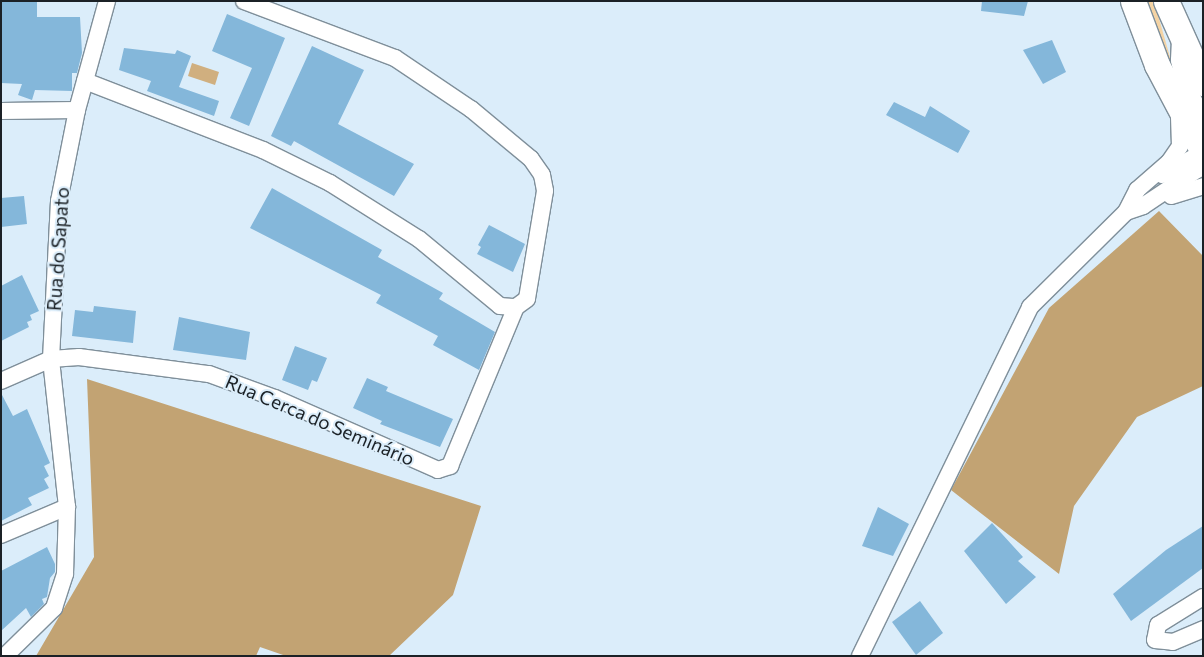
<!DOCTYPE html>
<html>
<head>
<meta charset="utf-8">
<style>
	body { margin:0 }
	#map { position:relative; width:1204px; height:657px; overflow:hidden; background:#dbedfa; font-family:Commissioner,sans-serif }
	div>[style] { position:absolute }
	.green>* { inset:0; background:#f4d3a4 }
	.forest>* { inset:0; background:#c2a373 }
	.water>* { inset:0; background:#d0af7f }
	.building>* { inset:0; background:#84b7da }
	.roads { filter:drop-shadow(1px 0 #7f8f9a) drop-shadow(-1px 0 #7f8f9a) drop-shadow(0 1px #7f8f9a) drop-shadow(0 -1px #7f8f9a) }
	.street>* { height:16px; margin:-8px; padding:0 8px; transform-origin:8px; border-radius:8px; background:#fff }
	.primary>* { height:25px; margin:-12.5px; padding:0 12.5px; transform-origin:12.5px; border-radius:12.5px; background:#fff }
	span { translate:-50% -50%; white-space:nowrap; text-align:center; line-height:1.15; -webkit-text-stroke:4px #dbedfa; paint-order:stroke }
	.street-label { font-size:19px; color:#1b2126 }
	.frame { position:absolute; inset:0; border:2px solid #1b2126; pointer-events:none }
</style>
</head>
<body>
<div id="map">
	<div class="green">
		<div style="clip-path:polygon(1144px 1px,1154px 1px,1172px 64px,1169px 65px)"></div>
	</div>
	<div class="forest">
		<div style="clip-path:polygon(1159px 211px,1203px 256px,1203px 386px,1137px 417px,1074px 506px,1059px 574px,951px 490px,1049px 308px)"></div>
		<div style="clip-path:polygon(87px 379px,481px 506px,453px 595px,389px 656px,286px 656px,260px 647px,256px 656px,36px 656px,94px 557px)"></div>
	</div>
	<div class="water">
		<div style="clip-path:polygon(192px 63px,219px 72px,215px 85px,188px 76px)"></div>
	</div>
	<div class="building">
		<div style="clip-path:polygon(1px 1px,37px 1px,37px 17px,80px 17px,82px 53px,77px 73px,72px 73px,72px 91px,35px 90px,32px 100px,18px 95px,22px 84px,1px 83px)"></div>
		<div style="clip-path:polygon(982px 1px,1028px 1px,1024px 16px,981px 11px)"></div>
		<div style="clip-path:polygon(227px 14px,285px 38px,249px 126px,230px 118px,252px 68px,212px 51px)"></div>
		<div style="clip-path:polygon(1052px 40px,1066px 72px,1043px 84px,1023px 50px)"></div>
		<div style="clip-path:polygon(312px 46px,364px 70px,338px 124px,414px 164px,394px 196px,294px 141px,291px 146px,271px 136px)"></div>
		<div style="clip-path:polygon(124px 48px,175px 54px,177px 50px,191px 56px,179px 87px,219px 101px,214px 116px,147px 91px,151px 81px,119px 70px)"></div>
		<div style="clip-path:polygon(894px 102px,925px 117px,930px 106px,970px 131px,958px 153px,886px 115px)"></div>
		<div style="clip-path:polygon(272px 188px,382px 250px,378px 257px,443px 293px,439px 299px,495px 332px,479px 370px,433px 345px,438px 336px,376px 303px,381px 295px,250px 228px)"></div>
		<div style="clip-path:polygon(24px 196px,27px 224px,1px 227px,1px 198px)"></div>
		<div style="clip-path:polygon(489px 225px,525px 244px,513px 272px,477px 254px,481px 247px,478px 245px)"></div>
		<div style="clip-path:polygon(22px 275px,39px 311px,30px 315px,32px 320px,27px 322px,29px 327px,1px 341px,1px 286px)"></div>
		<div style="clip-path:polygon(94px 306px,136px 311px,133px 343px,72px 336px,75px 310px,93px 312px)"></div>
		<div style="clip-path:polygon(179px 317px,250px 332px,246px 360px,173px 350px)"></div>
		<div style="clip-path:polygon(295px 346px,327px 358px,317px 382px,312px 380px,308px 390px,282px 380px)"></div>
		<div style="clip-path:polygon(367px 378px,388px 387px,386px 391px,453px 419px,440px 447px,380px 424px,382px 421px,353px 408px)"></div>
		<div style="clip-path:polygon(1px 393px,13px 416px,27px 409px,50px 463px,44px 466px,49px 476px,44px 479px,49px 488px,28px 498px,32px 505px,1px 521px)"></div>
		<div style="clip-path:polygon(878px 507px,909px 524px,893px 556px,862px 546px)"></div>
		<div style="clip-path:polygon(992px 523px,1023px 557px,1018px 561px,1036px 577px,1006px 604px,964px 551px)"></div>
		<div style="clip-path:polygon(1203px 526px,1203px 568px,1131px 621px,1113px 594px,1166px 550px)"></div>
		<div style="clip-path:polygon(47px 547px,55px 564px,55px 572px,50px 578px,47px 597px,42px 599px,44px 604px,31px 617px,26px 608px,1px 631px,1px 571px)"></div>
		<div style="clip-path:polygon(920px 601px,943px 633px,916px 655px,892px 622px)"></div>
	</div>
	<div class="roads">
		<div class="street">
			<div style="left:244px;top:1px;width:161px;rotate:20.7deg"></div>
			<div style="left:395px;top:58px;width:92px;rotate:33.9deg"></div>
			<div style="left:471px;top:109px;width:78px;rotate:39.8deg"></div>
			<div style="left:531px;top:159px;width:19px;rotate:55deg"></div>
			<div style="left:542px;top:175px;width:16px;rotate:79deg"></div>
			<div style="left:545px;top:191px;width:109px;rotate:99.5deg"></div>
			<div style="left:527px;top:299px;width:14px;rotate:144deg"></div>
			<div style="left:1180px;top:40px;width:20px;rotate:93deg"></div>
			<div style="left:1179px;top:60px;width:19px;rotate:78deg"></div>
			<div style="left:1183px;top:79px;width:44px;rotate:62.9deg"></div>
			<div style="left:85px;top:81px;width:191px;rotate:21.2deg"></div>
			<div style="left:263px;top:150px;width:75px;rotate:26.2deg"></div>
			<div style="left:330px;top:183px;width:105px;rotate:32.2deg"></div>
			<div style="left:419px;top:239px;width:105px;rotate:39.6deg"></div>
			<div style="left:500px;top:306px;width:16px;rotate:4deg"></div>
			<div style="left:1px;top:111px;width:76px;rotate:-0.8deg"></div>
			<div style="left:1162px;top:175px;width:38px;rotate:-29deg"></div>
			<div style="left:1195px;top:157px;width:8px"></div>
			<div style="left:1171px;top:196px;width:34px;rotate:-17deg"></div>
			<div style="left:1126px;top:212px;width:25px;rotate:-63deg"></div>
			<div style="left:1137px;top:190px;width:43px;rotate:-41.2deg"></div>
			<div style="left:1169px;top:162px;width:19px;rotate:-55deg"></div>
			<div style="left:1180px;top:146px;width:32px;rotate:-92deg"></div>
			<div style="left:1px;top:381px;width:55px;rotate:-23.7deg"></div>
			<div style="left:51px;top:359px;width:28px;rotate:-4deg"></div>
			<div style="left:79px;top:357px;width:131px;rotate:7.5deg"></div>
			<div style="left:209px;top:374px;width:70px;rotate:20deg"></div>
			<div style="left:275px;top:398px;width:178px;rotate:23.8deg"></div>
			<div style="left:438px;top:470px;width:13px;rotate:-18deg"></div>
			<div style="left:450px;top:466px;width:172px;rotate:-67.5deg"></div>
			<div style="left:1px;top:535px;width:72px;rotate:-23deg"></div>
			<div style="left:1203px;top:597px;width:53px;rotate:148.1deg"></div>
			<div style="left:1158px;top:625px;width:15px;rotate:101deg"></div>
			<div style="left:1155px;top:640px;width:18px;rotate:6deg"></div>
			<div style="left:1173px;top:642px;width:33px;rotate:-23deg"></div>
			<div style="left:5px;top:656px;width:69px;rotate:-44.4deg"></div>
			<div style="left:54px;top:608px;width:36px;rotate:-72deg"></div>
			<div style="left:65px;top:574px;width:67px;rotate:-88.3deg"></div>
			<div style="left:67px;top:507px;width:149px;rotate:-96.2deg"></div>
			<div style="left:51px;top:359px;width:158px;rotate:-87.1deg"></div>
			<div style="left:59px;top:201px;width:93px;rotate:-78.8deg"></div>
			<div style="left:77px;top:110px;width:113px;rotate:-74.6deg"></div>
			<div style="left:860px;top:656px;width:388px;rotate:-64deg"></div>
			<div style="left:1030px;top:307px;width:135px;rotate:-44.7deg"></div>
			<div style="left:1126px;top:212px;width:18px;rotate:-19deg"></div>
			<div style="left:1143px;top:206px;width:65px;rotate:-33.7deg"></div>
			<div style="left:1197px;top:170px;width:11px;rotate:-56deg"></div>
		</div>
		<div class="primary">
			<div style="left:1133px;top:1px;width:68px;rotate:69.4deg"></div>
			<div style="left:1157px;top:65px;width:98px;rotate:62.1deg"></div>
			<div style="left:1166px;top:1px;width:90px;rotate:65.7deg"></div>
		</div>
	</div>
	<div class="street-label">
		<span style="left:58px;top:249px;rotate:-86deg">Rua do Sapato</span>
		<span style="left:320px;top:420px;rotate:23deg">Rua Cerca do Seminário</span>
	</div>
	<div class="frame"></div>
</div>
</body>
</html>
